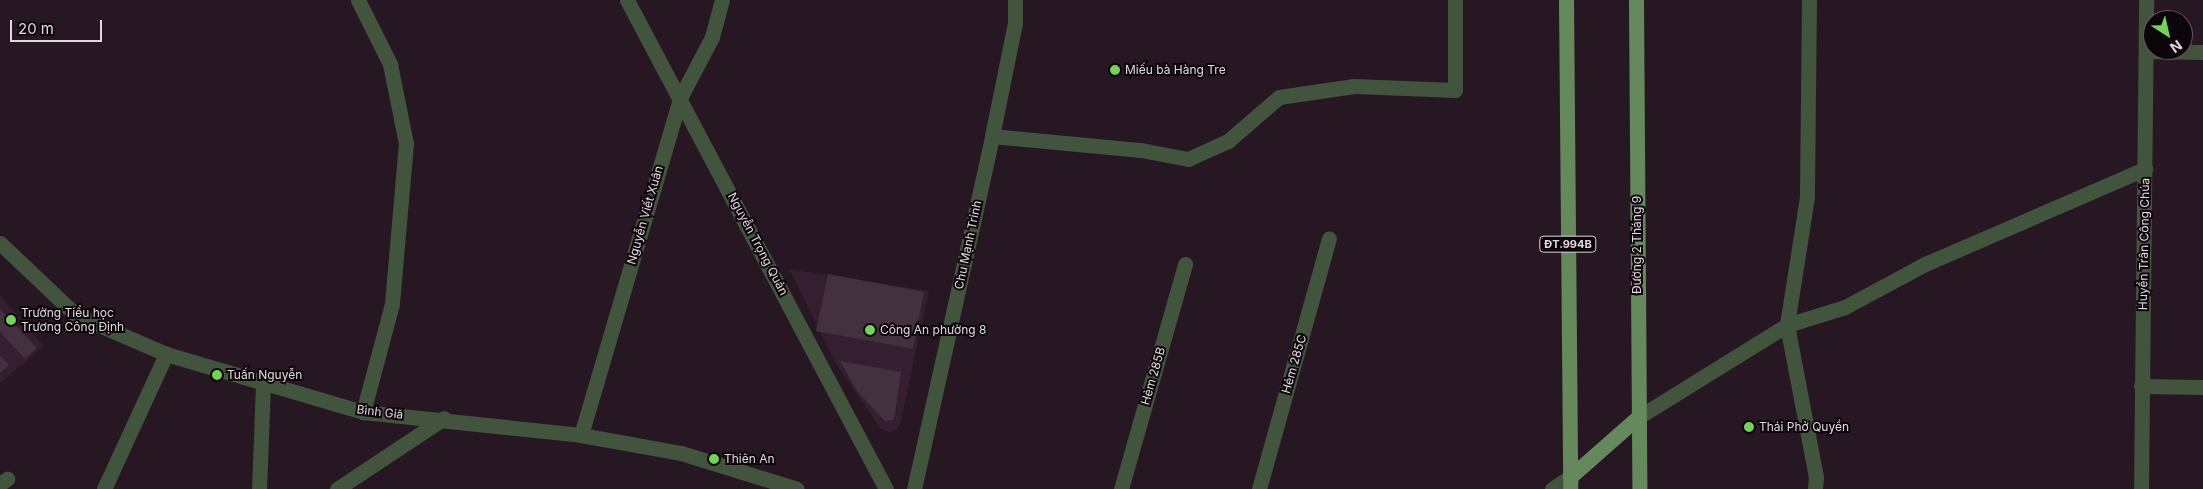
<!DOCTYPE html>
<html>
<head>
<meta charset="utf-8">
<style>
	body { margin:0 }
	#map { position:relative; width:2203px; height:489px; overflow:hidden; background:#271723; font-family:Inter,sans-serif }
	div>[style] { position:absolute }
	.built>* { inset:0; background:#341e2f }
	.building>* { inset:0; background:#43313f }
	.service>* { height:15px; margin:-7.5px; padding:0 7.5px; transform-origin:7.5px; border-radius:7.5px; background:#42533e }
	.minor>* { height:15px; margin:-7.5px; padding:0 7.5px; transform-origin:7.5px; border-radius:7.5px; background:#42533e }
	.tertiary>* { height:15px; margin:-7.5px; padding:0 7.5px; transform-origin:7.5px; border-radius:7.5px; background:#42533e }
	.primary>* { height:15px; margin:-7.5px; padding:0 7.5px; transform-origin:7.5px; border-radius:7.5px; background:#65885d }
	.dots>* { width:14px; height:14px; translate:-50% -50%; box-sizing:border-box; border:2px solid #0c060a; border-radius:50% }
	span { translate:-50% -50%; white-space:nowrap; text-align:center; line-height:1.15; -webkit-text-stroke:4px #0c060a; paint-order:stroke }
	.shield-label span { padding:1px 4px; background:#0c060a; border:1px solid; border-radius:4px; -webkit-text-stroke-width:0 }
	.shield-label { font-size:11px; color:#e2d7df; font-weight:700 }
	.poi-label { font-size:12px; color:#e2d7df }
	.left { translate:0 -50%; text-align:left }
	.street-label { font-size:12px; color:#e2d7df }
	.north { position:absolute; left:2143px; top:10px; width:50px; height:50px; box-sizing:border-box; background:#0c060a; border:1px solid #625a5f; border-radius:50%; rotate:145deg; font-size:14px; font-weight:700; line-height:20px; text-align:center; color:#e2d7df }
	.north::after { content:''; display:block; margin:auto; width:18px; height:22px; background:#74d25b; clip-path:polygon(50% 0,100% 100%,50% 72%,0 100%) }
	.scale { position:absolute; left:10px; top:20px; width:92px; height:22px; box-sizing:border-box; border:2px solid #e2d7df; border-top:0; padding-left:6px; font-size:15px; line-height:18px; white-space:nowrap; color:#e2d7df; -webkit-text-stroke:4px #0c060a; paint-order:stroke }
</style>
</head>
<body>
<div id="map">
	<div class="built">
		<div style="clip-path:polygon(789px 269px,929px 291px,900px 425px,896px 430px,890px 432px,881px 429px,835px 362px)"></div>
		<div style="clip-path:polygon(0 295px,44px 346px,0 383px)"></div>
	</div>
	<div class="building">
		<div style="clip-path:polygon(828px 274px,924px 292px,913px 349px,816px 331px)"></div>
		<div style="clip-path:polygon(0 309px,37px 348px,25px 359px,0 332px)"></div>
		<div style="clip-path:polygon(0 355px,9px 365px,0 373px)"></div>
		<div style="clip-path:polygon(840px 361px,901px 372px,894px 420px,885px 421px,877px 413px,857px 391px)"></div>
	</div>
	<div class="service">
		<div style="left:358px;top:0;width:72px;rotate:63.4deg"></div>
		<div style="left:390px;top:64px;width:81px;rotate:78.6deg"></div>
		<div style="left:406px;top:143px;width:162px;rotate:95deg"></div>
		<div style="left:392px;top:304px;width:112px;rotate:105deg"></div>
		<div style="left:2141px;top:386px;width:62px;rotate:0.9deg"></div>
		<div style="left:0;top:484px;width:9px;rotate:-36deg"></div>
		<div style="left:1121px;top:489px;width:234px;rotate:-74.1deg"></div>
		<div style="left:1259px;top:489px;width:260px;rotate:-74.4deg"></div>
	</div>
	<div class="minor">
		<div style="left:627px;top:0;width:553px;rotate:62.09deg"></div>
		<div style="left:1809px;top:0;width:197px;rotate:90.6deg"></div>
		<div style="left:1807px;top:197px;width:130px;rotate:98.9deg"></div>
		<div style="left:1787px;top:325px;width:155px;rotate:79.2deg"></div>
		<div style="left:1816px;top:477px;width:12px;rotate:95deg"></div>
		<div style="left:2147px;top:51px;width:56px;rotate:1deg"></div>
		<div style="left:992px;top:136px;width:150px;rotate:5.4deg"></div>
		<div style="left:1141px;top:150px;width:48px;rotate:10.8deg"></div>
		<div style="left:1188px;top:159px;width:44px;rotate:-24.2deg"></div>
		<div style="left:1228px;top:141px;width:67px;rotate:-40.8deg"></div>
		<div style="left:1279px;top:97px;width:76px;rotate:-8.3deg"></div>
		<div style="left:1354px;top:86px;width:101px;rotate:2.3deg"></div>
		<div style="left:1455px;top:90px;width:90px;rotate:-90deg"></div>
		<div style="left:1637px;top:418px;width:176px;rotate:-31.8deg"></div>
		<div style="left:1787px;top:325px;width:61px;rotate:-17.2deg"></div>
		<div style="left:1845px;top:307px;width:91px;rotate:-28.3deg"></div>
		<div style="left:1925px;top:264px;width:240px;rotate:-23.4deg"></div>
		<div style="left:581px;top:435px;width:351px;rotate:-73.6deg"></div>
		<div style="left:680px;top:98px;width:69px;rotate:-62.3deg"></div>
		<div style="left:712px;top:37px;width:38px;rotate:-75deg"></div>
		<div style="left:104px;top:489px;width:149px;rotate:-65.3deg"></div>
		<div style="left:259px;top:489px;width:105px;rotate:-87.8deg"></div>
		<div style="left:337px;top:489px;width:128px;rotate:-33.6deg"></div>
		<div style="left:914px;top:489px;width:362px;rotate:-77.5deg"></div>
		<div style="left:992px;top:136px;width:115px;rotate:-78.5deg"></div>
		<div style="left:1015px;top:23px;width:23px;rotate:-90deg"></div>
		<div style="left:1552px;top:489px;width:22px;rotate:-34deg"></div>
	</div>
	<div class="tertiary">
		<div style="left:0;top:243px;width:105px;rotate:43.5deg"></div>
		<div style="left:76px;top:315px;width:98px;rotate:23.4deg"></div>
		<div style="left:166px;top:354px;width:205px;rotate:16.4deg"></div>
		<div style="left:363px;top:412px;width:219px;rotate:6deg"></div>
		<div style="left:581px;top:435px;width:102px;rotate:10.2deg"></div>
		<div style="left:681px;top:453px;width:121px;rotate:17.2deg"></div>
		<div style="left:2141px;top:489px;width:489px;rotate:-89.4deg"></div>
	</div>
	<div class="primary">
		<div style="left:1566px;top:0;width:489px;rotate:89.5deg"></div>
		<div style="left:1636px;top:0;width:489px;rotate:89.6deg"></div>
		<div style="left:1570px;top:477px;width:89px;rotate:-41.4deg"></div>
	</div>
	<div class="dots">
		<div style="left:1115px;top:70px;background:#74d25b"></div>
		<div style="left:11px;top:320px;background:#74d25b"></div>
		<div style="left:870px;top:330px;background:#74d25b"></div>
		<div style="left:217px;top:375px;background:#74d25b"></div>
		<div style="left:1749px;top:427px;background:#74d25b"></div>
		<div style="left:714px;top:459px;background:#74d25b"></div>
	</div>
	<div class="shield-label">
		<span style="left:1568px;top:244px">ĐT.994B</span>
	</div>
	<div class="poi-label">
		<span class="left" style="left:1125px;top:70px">Miếu bà Hàng Tre</span>
		<span class="left" style="left:21px;top:320px">Trường Tiểu học<br>Trương Công Định</span>
		<span class="left" style="left:880px;top:330px">Công An phường 8</span>
		<span class="left" style="left:227px;top:375px">Tuấn Nguyễn</span>
		<span class="left" style="left:1759px;top:427px">Thái Phở Quyền</span>
		<span class="left" style="left:724px;top:459px">Thiên An</span>
	</div>
	<div class="street-label">
		<span style="left:645px;top:215px;rotate:-74deg">Nguyễn Viết Xuân</span>
		<span style="left:758px;top:244px;rotate:62deg">Nguyễn Trọng Quản</span>
		<span style="left:2144px;top:244px;rotate:-89deg">Huyền Trân Công Chúa</span>
		<span style="left:968px;top:245px;rotate:-78deg">Chu Mạnh Trinh</span>
		<span style="left:1637px;top:245px;rotate:-90deg">Đường 2 Tháng 9</span>
		<span style="left:1294px;top:364px;rotate:-74deg">Hẻm 285C</span>
		<span style="left:1153px;top:376px;rotate:-74deg">Hẻm 285B</span>
		<span style="left:380px;top:412px;rotate:7deg">Bình Giã</span>
	</div>
	<div class="north">N</div>
	<div class="scale">20 m</div>
</div>
</body>
</html>
